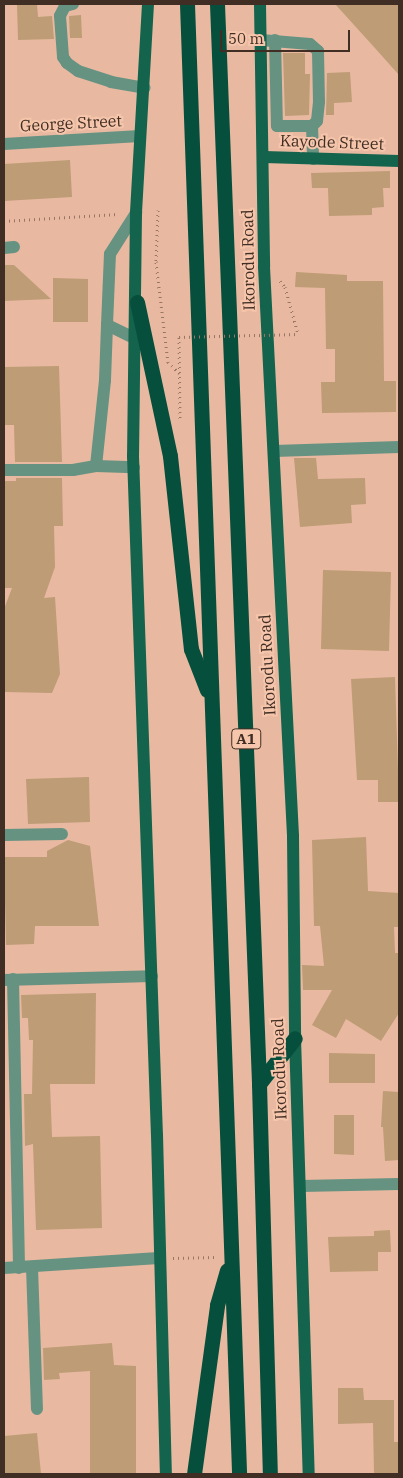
<!DOCTYPE html>
<html>
<head>
<meta charset="utf-8">
<style>
	body { margin:0 }
	#map { position:relative; width:403px; height:1478px; overflow:hidden; background:#e8b9a0; font-family:"IBM Plex Serif",serif }
	div>[style] { position:absolute }
	.building>* { inset:0; background:#bd9c76 }
	.path>* { height:3px; margin-top:-1.5px; transform-origin:0; background:repeating-linear-gradient(90deg,#987665 0 1px,transparent 0 5px) }
	.minor>* { height:12px; margin:-6px; padding:0 6px; transform-origin:6px; border-radius:6px; background:#669282 }
	.major>* { height:12px; margin:-6px; padding:0 6px; transform-origin:6px; border-radius:6px; background:#13634d }
	.highway>* { height:15px; margin:-7.5px; padding:0 7.5px; transform-origin:7.5px; border-radius:7.5px; background:#074f3d }
	.path-bridge>* { height:3px; margin-top:-1.5px; transform-origin:0; background:repeating-linear-gradient(90deg,#987665 0 1px,transparent 0 5px) }
	span { translate:-50% -50%; white-space:nowrap; text-align:center; line-height:1.15; -webkit-text-stroke:4px #f6c6ac; paint-order:stroke }
	.shield-label span { padding:1px 4px; background:#f6c6ac; border:1px solid; border-radius:4px; -webkit-text-stroke-width:0 }
	.shield-label { font-size:15px; color:#402d23; font-weight:700 }
	.street-label { font-size:16px; color:#402d23 }
	.frame { position:absolute; inset:0; border:5px solid #402d23; pointer-events:none }
	.scale { position:absolute; left:220px; top:30px; width:130px; height:22px; box-sizing:border-box; border:2px solid #402d23; border-top:0; padding-left:6px; font-size:15px; line-height:18px; white-space:nowrap; color:#402d23; -webkit-text-stroke:4px #f6c6ac; paint-order:stroke }
</style>
</head>
<body>
<div id="map">
	<div class="building">
		<div style="clip-path:polygon(37px 4px,38px 17px,52px 16px,54px 39px,18px 40px,17px 5px)"></div>
		<div style="clip-path:polygon(335px 4px,399px 4px,399px 75px,374px 47px)"></div>
		<div style="clip-path:polygon(81px 15px,82px 38px,70px 38px,69px 16px)"></div>
		<div style="clip-path:polygon(283px 53px,305px 53px,305px 74px,310px 74px,309px 115px,285px 116px)"></div>
		<div style="clip-path:polygon(350px 72px,352px 102px,334px 103px,334px 115px,326px 115px,327px 73px)"></div>
		<div style="clip-path:polygon(70px 160px,72px 197px,4px 201px,4px 164px)"></div>
		<div style="clip-path:polygon(390px 171px,390px 188px,383px 188px,384px 207px,372px 208px,372px 215px,329px 216px,328px 188px,312px 188px,311px 173px)"></div>
		<div style="clip-path:polygon(4px 265px,14px 265px,51px 299px,4px 301px)"></div>
		<div style="clip-path:polygon(296px 272px,347px 275px,347px 281px,383px 281px,384px 381px,396px 381px,396px 412px,322px 413px,321px 382px,335px 382px,335px 349px,326px 349px,325px 288px,295px 287px)"></div>
		<div style="clip-path:polygon(53px 278px,88px 279px,88px 322px,53px 322px)"></div>
		<div style="clip-path:polygon(59px 366px,62px 462px,15px 462px,14px 425px,4px 425px,4px 367px)"></div>
		<div style="clip-path:polygon(294px 458px,316px 458px,318px 479px,365px 478px,366px 504px,351px 505px,352px 523px,300px 527px)"></div>
		<div style="clip-path:polygon(16px 478px,62px 478px,63px 526px,54px 526px,55px 567px,44px 598px,55px 597px,60px 674px,52px 693px,5px 692px,4px 609px,12px 588px,4px 588px,4px 481px,16px 481px)"></div>
		<div style="clip-path:polygon(323px 570px,391px 572px,389px 651px,321px 649px)"></div>
		<div style="clip-path:polygon(395px 677px,399px 802px,378px 802px,378px 780px,357px 780px,351px 679px)"></div>
		<div style="clip-path:polygon(89px 777px,90px 822px,28px 824px,26px 779px)"></div>
		<div style="clip-path:polygon(366px 837px,368px 891px,399px 893px,399px 927px,394px 927px,395px 953px,399px 953px,399px 1013px,381px 1041px,346px 1019px,336px 1038px,312px 1025px,332px 990px,303px 990px,302px 965px,324px 966px,320px 926px,314px 926px,312px 840px)"></div>
		<div style="clip-path:polygon(68px 840px,90px 846px,99px 926px,35px 926px,34px 944px,6px 945px,4px 857px,47px 857px,47px 851px)"></div>
		<div style="clip-path:polygon(96px 993px,95px 1084px,50px 1084px,52px 1137px,100px 1136px,102px 1228px,36px 1230px,33px 1144px,25px 1146px,24px 1094px,32px 1094px,33px 1040px,29px 1040px,28px 1018px,22px 1018px,21px 995px)"></div>
		<div style="clip-path:polygon(329px 1053px,375px 1054px,375px 1083px,329px 1083px)"></div>
		<div style="clip-path:polygon(383px 1091px,399px 1092px,399px 1160px,385px 1161px,383px 1127px,381px 1127px)"></div>
		<div style="clip-path:polygon(334px 1115px,354px 1115px,354px 1155px,334px 1154px)"></div>
		<div style="clip-path:polygon(390px 1230px,391px 1252px,378px 1252px,378px 1271px,330px 1272px,328px 1237px,374px 1236px,374px 1231px)"></div>
		<div style="clip-path:polygon(112px 1343px,114px 1365px,136px 1366px,136px 1474px,90px 1474px,90px 1371px,59px 1373px,60px 1379px,44px 1380px,43px 1348px)"></div>
		<div style="clip-path:polygon(338px 1388px,363px 1388px,364px 1400px,394px 1400px,394px 1442px,399px 1442px,399px 1473px,374px 1473px,373px 1423px,338px 1424px)"></div>
		<div style="clip-path:polygon(37px 1433px,41px 1474px,4px 1474px,4px 1436px)"></div>
	</div>
	<div class="path">
		<div style="left:158px;top:210px;width:52px;rotate:92.2deg"></div>
		<div style="left:156px;top:262px;width:101px;rotate:83.2deg"></div>
		<div style="left:168px;top:362px;width:16px;rotate:45deg"></div>
		<div style="left:4px;top:221px;width:114px;rotate:-3.5deg"></div>
		<div style="left:280px;top:281px;width:8px;rotate:50deg"></div>
		<div style="left:285px;top:287px;width:49px;rotate:74.5deg"></div>
		<div style="left:179px;top:337px;width:84px;rotate:89.3deg"></div>
		<div style="left:173px;top:1258px;width:43px;rotate:-1.3deg"></div>
	</div>
	<div class="minor">
		<div style="left:73px;top:4px;width:8px;rotate:166deg"></div>
		<div style="left:65px;top:6px;width:11px;rotate:117deg"></div>
		<div style="left:60px;top:16px;width:41px;rotate:85.8deg"></div>
		<div style="left:63px;top:57px;width:7px;rotate:56deg"></div>
		<div style="left:67px;top:63px;width:14px;rotate:36deg"></div>
		<div style="left:78px;top:71px;width:35px;rotate:18deg"></div>
		<div style="left:111px;top:82px;width:34px;rotate:10deg"></div>
		<div style="left:261px;top:40px;width:49px;rotate:4.7deg"></div>
		<div style="left:310px;top:44px;width:11px;rotate:41deg"></div>
		<div style="left:318px;top:51px;width:51px;rotate:88.9deg"></div>
		<div style="left:319px;top:102px;width:19px;rotate:96deg"></div>
		<div style="left:317px;top:121px;width:7px;rotate:135deg"></div>
		<div style="left:312px;top:126px;width:33px;rotate:88deg"></div>
		<div style="left:275px;top:40px;width:86px;rotate:88.7deg"></div>
		<div style="left:277px;top:126px;width:35px"></div>
		<div style="left:4px;top:144px;width:136px;rotate:-3.4deg"></div>
		<div style="left:4px;top:248px;width:10px;rotate:-6deg"></div>
		<div style="left:134px;top:338px;width:30px;rotate:-154deg"></div>
		<div style="left:107px;top:325px;width:71px;rotate:-87.6deg"></div>
		<div style="left:110px;top:254px;width:49px;rotate:-57.6deg"></div>
		<div style="left:274px;top:451px;width:125px;rotate:-1.8deg"></div>
		<div style="left:96px;top:466px;width:38px;rotate:2deg"></div>
		<div style="left:4px;top:470px;width:69px"></div>
		<div style="left:73px;top:470px;width:23px;rotate:-10deg"></div>
		<div style="left:96px;top:466px;width:86px;rotate:-84deg"></div>
		<div style="left:105px;top:380px;width:55px;rotate:-87.9deg"></div>
		<div style="left:4px;top:835px;width:58px;rotate:-1deg"></div>
		<div style="left:13px;top:979px;width:289px;rotate:88.8deg"></div>
		<div style="left:4px;top:980px;width:148px;rotate:-1.5deg"></div>
		<div style="left:301px;top:1186px;width:98px;rotate:-1.2deg"></div>
		<div style="left:32px;top:1267px;width:142px;rotate:88deg"></div>
		<div style="left:4px;top:1268px;width:155px;rotate:-3.7deg"></div>
	</div>
	<div class="major">
		<div style="left:148px;top:4px;width:209px;rotate:93.3deg"></div>
		<div style="left:136px;top:213px;width:243px;rotate:90.7deg"></div>
		<div style="left:133px;top:456px;width:679px;rotate:87.98deg"></div>
		<div style="left:157px;top:1135px;width:339px;rotate:88.5deg"></div>
		<div style="left:260px;top:4px;width:263px;rotate:89.1deg"></div>
		<div style="left:264px;top:267px;width:570px;rotate:87.08deg"></div>
		<div style="left:293px;top:836px;width:202px;rotate:89.4deg"></div>
		<div style="left:295px;top:1038px;width:436px;rotate:88.2deg"></div>
		<div style="left:264px;top:157px;width:135px;rotate:1.7deg"></div>
	</div>
	<div class="highway">
		<div style="left:187px;top:4px;width:1471px;rotate:87.97deg"></div>
		<div style="left:217px;top:4px;width:1081px;rotate:87.77deg"></div>
		<div style="left:259px;top:1084px;width:390px;rotate:88.4deg"></div>
		<div style="left:137px;top:302px;width:157px;rotate:77.9deg"></div>
		<div style="left:170px;top:456px;width:194px;rotate:83.8deg"></div>
		<div style="left:191px;top:649px;width:44px;rotate:68.7deg"></div>
		<div style="left:259px;top:1084px;width:58px;rotate:-52deg"></div>
		<div style="left:194px;top:1474px;width:171px;rotate:-82.2deg"></div>
		<div style="left:217px;top:1305px;width:36px;rotate:-74deg"></div>
	</div>
	<div class="path-bridge">
		<div style="left:179px;top:337px;width:119px;rotate:-1.4deg"></div>
	</div>
	<div class="shield-label">
		<span style="left:246px;top:739px">A1</span>
	</div>
	<div class="street-label">
		<span style="left:71px;top:123px;rotate:-3deg">George Street</span>
		<span style="left:332px;top:142px;rotate:2deg">Kayode Street</span>
		<span style="left:248px;top:260px;rotate:-91deg">Ikorodu Road</span>
		<span style="left:267px;top:665px;rotate:-93deg">Ikorodu Road</span>
		<span style="left:279px;top:1069px;rotate:-92deg">Ikorodu Road</span>
	</div>
	<div class="frame"></div>
	<div class="scale">50 m</div>
</div>
</body>
</html>
